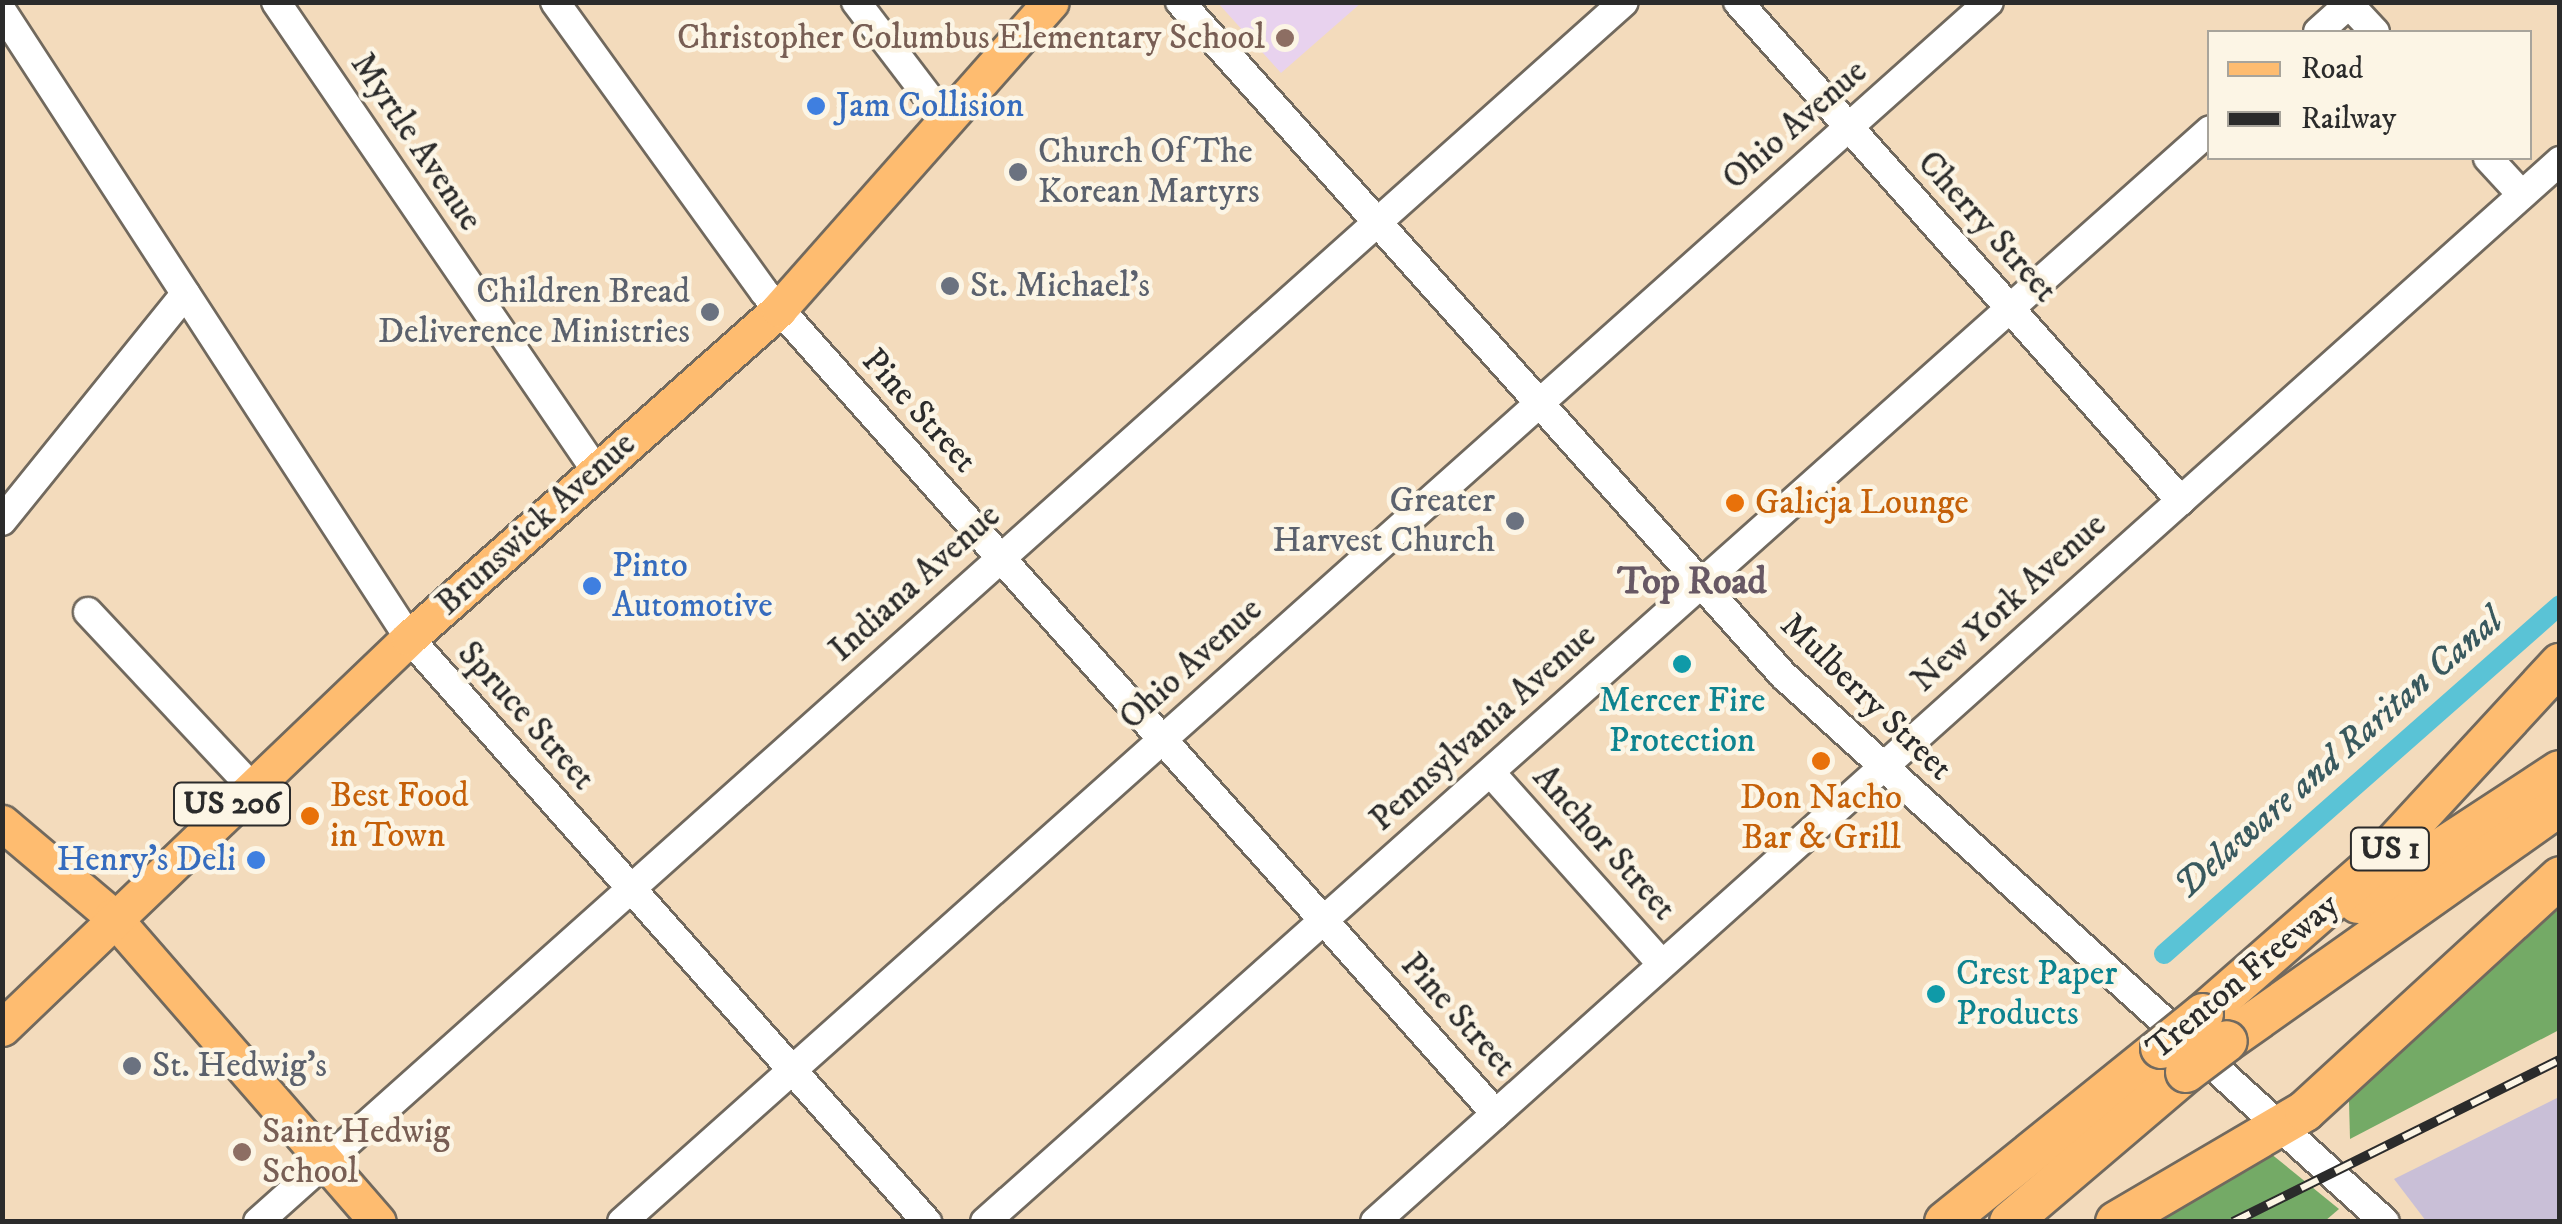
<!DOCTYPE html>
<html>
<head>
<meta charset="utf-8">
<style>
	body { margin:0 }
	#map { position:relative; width:2562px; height:1224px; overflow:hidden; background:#f3dbbc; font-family:"IM FELL DW Pica",serif }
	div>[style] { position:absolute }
	.built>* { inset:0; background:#e8d2ee }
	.industrial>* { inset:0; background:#c9bfd7 }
	.forest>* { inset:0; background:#74aa66 }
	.canal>* { height:20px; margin:-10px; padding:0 10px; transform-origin:10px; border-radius:10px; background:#5ac3d6 }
	.roads { filter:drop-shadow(2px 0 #71695e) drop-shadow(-2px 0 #71695e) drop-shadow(0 2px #71695e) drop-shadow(0 -2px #71695e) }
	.minor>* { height:28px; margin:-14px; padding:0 14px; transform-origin:14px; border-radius:14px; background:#fff }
	.major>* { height:35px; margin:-17.5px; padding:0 17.5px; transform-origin:17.5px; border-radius:17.5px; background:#febc70 }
	.highway>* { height:40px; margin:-20px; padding:0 20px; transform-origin:20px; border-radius:20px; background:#febc70 }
	.rail>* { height:10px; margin-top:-5px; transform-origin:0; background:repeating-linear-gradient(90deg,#fcf5e5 0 19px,#2b2b2b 0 38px); box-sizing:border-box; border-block:2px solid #2b2b2b }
	.bridges { filter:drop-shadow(2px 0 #71695e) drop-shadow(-2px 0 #71695e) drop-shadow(0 2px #71695e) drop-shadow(0 -2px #71695e) }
	.highway-bridge>* { height:40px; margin:-20px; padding:0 20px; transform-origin:20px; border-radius:20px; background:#febc70 }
	.dots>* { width:28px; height:28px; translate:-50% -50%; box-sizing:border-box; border:5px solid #fcf5e5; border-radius:50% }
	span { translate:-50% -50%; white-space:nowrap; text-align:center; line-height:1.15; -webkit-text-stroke:9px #fcf5e5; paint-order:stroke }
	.shield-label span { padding:2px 8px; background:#fcf5e5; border:2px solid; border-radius:8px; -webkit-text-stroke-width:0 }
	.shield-label { font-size:32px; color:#2b2b2b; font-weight:700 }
	.education-label { font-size:35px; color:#785e54 }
	.right { translate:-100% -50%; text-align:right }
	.left { translate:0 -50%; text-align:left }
	.shop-label { font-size:35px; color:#366cbe }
	.street-label { font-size:35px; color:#2b2b2b }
	.worship-label { font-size:35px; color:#5b616d }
	.food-label { font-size:35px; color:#c56008 }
	.culture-label { font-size:35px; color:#0d838f }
	.neighbourhood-label { font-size:38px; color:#675864; font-weight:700 }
	.water-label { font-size:38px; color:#39595e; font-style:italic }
	.frame { position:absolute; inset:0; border:5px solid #2b2b2b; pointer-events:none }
	.legend { position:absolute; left:2207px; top:30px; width:325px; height:130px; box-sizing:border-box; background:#fcf5e5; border:2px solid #a8a49b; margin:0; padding:12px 18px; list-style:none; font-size:30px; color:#2b2b2b }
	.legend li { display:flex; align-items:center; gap:20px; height:50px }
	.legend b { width:50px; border:2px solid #a8a49b }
</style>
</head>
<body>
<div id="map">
	<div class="built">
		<div style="clip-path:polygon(1218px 3px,1361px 3px,1281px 73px)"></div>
	</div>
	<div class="industrial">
		<div style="clip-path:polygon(2559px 1097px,2559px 1221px,2426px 1221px,2394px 1179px)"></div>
	</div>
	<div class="forest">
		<div style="clip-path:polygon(2559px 893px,2559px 1030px,2350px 1139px,2349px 1101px)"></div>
		<div style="clip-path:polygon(2270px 1153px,2339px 1209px,2325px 1221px,2154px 1222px)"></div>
	</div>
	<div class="canal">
		<div style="left:2164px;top:954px;width:528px;rotate:-41.39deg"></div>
	</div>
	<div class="roads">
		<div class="minor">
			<div style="left:276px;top:2px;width:569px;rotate:55.67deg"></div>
			<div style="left:555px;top:2px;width:359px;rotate:54.2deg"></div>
			<div style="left:765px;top:293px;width:1099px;rotate:48.32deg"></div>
			<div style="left:856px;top:2px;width:148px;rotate:52.7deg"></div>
			<div style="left:1180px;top:2px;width:904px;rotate:48.14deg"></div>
			<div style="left:1783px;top:675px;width:813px;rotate:42.26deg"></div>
			<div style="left:1738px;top:2px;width:667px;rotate:48.4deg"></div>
			<div style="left:2347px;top:2px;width:41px;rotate:47deg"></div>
			<div style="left:2px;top:11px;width:748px;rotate:57.01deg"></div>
			<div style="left:409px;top:638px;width:781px;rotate:48.43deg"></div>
			<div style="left:2318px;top:32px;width:42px;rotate:-42.1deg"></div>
			<div style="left:2488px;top:158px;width:50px;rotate:47.4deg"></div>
			<div style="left:2px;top:521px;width:292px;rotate:-51.1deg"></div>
			<div style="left:88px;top:612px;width:238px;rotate:46.9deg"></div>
			<div style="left:1491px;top:773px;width:256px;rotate:48.2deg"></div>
			<div style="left:258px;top:1222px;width:1831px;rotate:-41.77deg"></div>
			<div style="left:622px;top:1222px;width:1832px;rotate:-41.75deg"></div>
			<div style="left:985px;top:1222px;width:1641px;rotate:-41.71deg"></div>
			<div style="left:1375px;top:1222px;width:1591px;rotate:-41.84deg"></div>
		</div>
		<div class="major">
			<div style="left:2px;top:823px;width:144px;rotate:40.2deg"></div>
			<div style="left:112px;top:916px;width:405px;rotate:49deg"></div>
			<div style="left:2px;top:1028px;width:564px;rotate:-43.78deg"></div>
			<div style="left:409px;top:638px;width:495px;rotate:-41.6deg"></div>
			<div style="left:779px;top:309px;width:410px;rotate:-48.5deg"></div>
		</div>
		<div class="highway">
			<div style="left:2358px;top:903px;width:241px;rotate:-33.2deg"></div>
			<div style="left:2203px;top:1014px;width:234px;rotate:-41.2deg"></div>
			<div style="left:2379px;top:860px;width:267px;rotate:-47.3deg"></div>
			<div style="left:2227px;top:1041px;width:408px;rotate:-35.3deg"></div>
			<div style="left:1945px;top:1222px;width:277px;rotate:-38.9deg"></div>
			<div style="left:2010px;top:1222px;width:231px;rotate:-40.4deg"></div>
			<div style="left:2116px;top:1222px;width:219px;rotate:-30.4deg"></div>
			<div style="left:2305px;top:1111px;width:346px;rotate:-42.5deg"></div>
		</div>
	</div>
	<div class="rail">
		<div style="left:2233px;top:1222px;width:365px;rotate:-26.4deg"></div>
	</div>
	<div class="bridges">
		<div class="highway-bridge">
			<div style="left:2161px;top:1048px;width:54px;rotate:-39deg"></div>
			<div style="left:2186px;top:1072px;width:51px;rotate:-37.1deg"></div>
		</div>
	</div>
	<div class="dots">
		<div style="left:1285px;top:38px;background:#8d6e63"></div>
		<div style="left:816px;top:106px;background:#3f7fe0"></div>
		<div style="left:1018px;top:172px;background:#6b7280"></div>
		<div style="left:950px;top:286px;background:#6b7280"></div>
		<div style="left:710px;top:312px;background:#6b7280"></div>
		<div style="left:1735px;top:503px;background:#e8710a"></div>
		<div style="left:1515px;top:521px;background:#6b7280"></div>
		<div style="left:592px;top:586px;background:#3f7fe0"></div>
		<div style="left:1682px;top:664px;background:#0f9aa8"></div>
		<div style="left:1821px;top:761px;background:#e8710a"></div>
		<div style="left:310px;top:816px;background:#e8710a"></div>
		<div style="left:256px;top:860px;background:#3f7fe0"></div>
		<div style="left:1936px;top:994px;background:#0f9aa8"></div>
		<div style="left:132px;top:1066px;background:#6b7280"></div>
		<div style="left:242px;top:1152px;background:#8d6e63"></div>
	</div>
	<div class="shield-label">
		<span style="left:232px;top:804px">US 206</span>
		<span style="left:2390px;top:849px">US 1</span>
	</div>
	<div class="education-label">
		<span class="right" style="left:1265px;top:38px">Christopher Columbus Elementary School</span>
		<span class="left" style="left:262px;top:1152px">Saint Hedwig<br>School</span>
	</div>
	<div class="shop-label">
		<span class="left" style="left:836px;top:106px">Jam Collision</span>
		<span class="left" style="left:612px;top:586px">Pinto<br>Automotive</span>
		<span class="right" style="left:236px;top:860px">Henry's Deli</span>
	</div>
	<div class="street-label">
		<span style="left:1795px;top:125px;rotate:-41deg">Ohio Avenue</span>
		<span style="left:416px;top:142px;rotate:56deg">Myrtle Avenue</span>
		<span style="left:1987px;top:227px;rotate:48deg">Cherry Street</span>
		<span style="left:919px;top:411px;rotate:48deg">Pine Street</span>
		<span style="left:536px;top:524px;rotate:-42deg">Brunswick Avenue</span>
		<span style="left:915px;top:583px;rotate:-42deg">Indiana Avenue</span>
		<span style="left:2009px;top:603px;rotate:-42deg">New York Avenue</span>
		<span style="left:1191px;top:664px;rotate:-42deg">Ohio Avenue</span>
		<span style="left:1866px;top:697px;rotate:44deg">Mulberry Street</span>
		<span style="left:526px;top:716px;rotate:48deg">Spruce Street</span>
		<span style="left:1483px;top:728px;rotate:-42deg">Pennsylvania Avenue</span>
		<span style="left:1604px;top:843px;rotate:48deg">Anchor Street</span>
		<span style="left:2243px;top:977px;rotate:-40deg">Trenton Freeway</span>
		<span style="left:1458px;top:1015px;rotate:48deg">Pine Street</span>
	</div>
	<div class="worship-label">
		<span class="left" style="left:1038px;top:172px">Church Of The<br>Korean Martyrs</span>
		<span class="left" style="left:970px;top:286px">St. Michael's</span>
		<span class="right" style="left:690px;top:312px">Children Bread<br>Deliverence Ministries</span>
		<span class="right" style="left:1495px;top:521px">Greater<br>Harvest Church</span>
		<span class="left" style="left:152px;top:1066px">St. Hedwig's</span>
	</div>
	<div class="food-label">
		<span class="left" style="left:1755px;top:503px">Galicja Lounge</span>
		<span class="left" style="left:330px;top:816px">Best Food<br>in Town</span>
		<span style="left:1821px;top:818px">Don Nacho<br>Bar &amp; Grill</span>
	</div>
	<div class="culture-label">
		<span style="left:1682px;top:721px">Mercer Fire<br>Protection</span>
		<span class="left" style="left:1956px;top:994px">Crest Paper<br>Products</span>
	</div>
	<div class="neighbourhood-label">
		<span style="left:1692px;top:583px">Top Road</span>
	</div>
	<div class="water-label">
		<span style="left:2339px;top:754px;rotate:-41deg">Delaware and Raritan Canal</span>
	</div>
	<div class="frame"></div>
	<ul class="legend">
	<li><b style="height:12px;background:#febc70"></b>Road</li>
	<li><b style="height:12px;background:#2b2b2b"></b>Railway</li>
	</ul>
</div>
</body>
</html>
